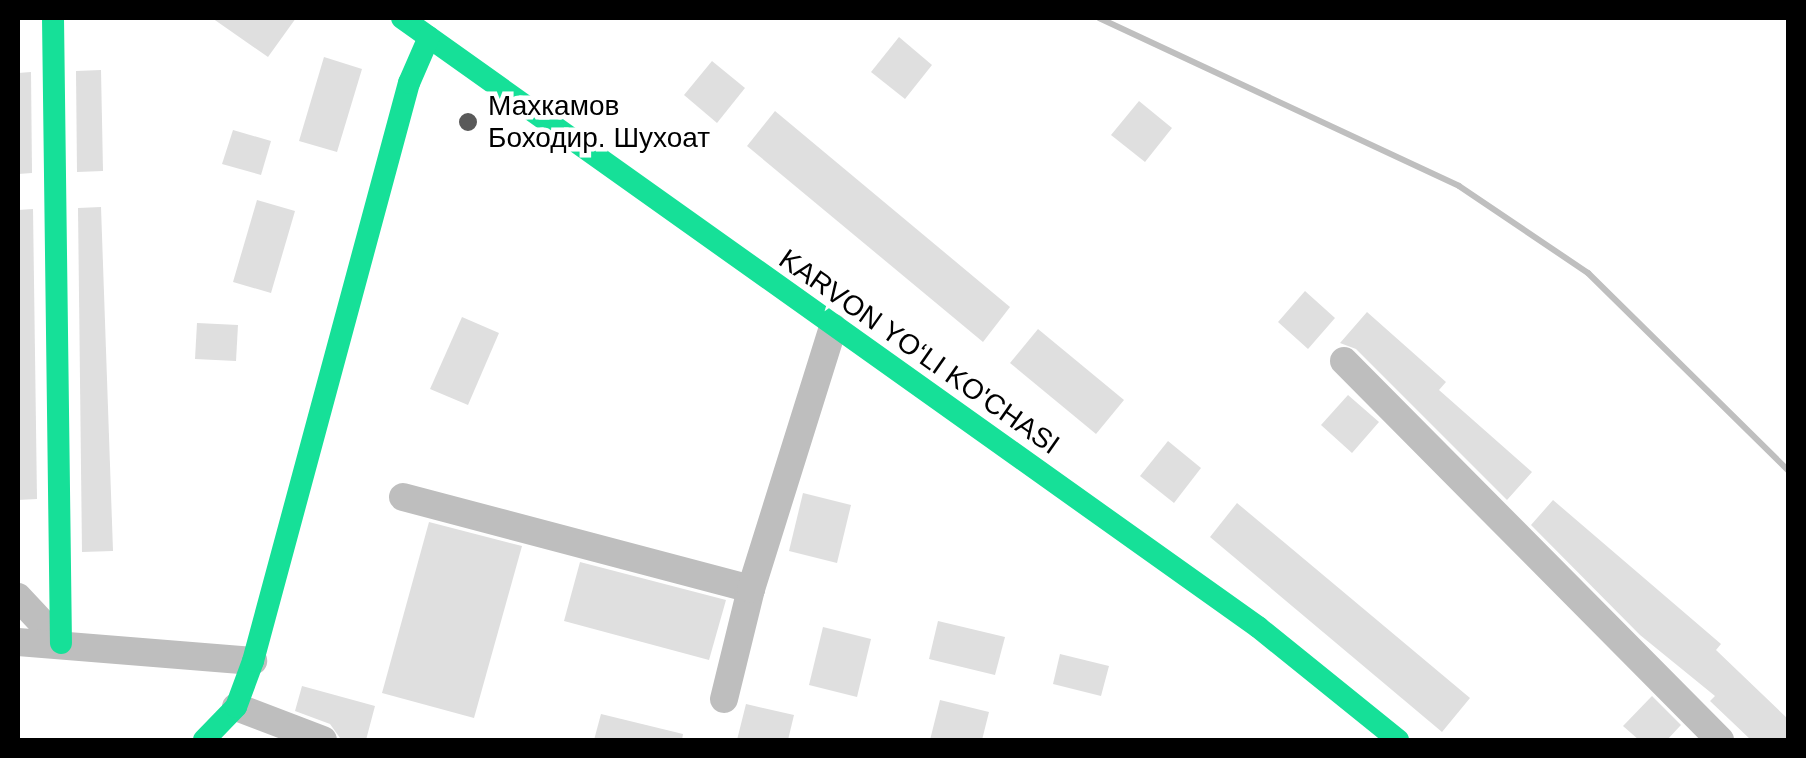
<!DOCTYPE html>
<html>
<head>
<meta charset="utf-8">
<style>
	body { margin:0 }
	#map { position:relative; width:1806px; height:758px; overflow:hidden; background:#fff; font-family:Helvetica,sans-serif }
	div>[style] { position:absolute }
	.stream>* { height:6px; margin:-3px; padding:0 3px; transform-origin:3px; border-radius:3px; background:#bfbfbf }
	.building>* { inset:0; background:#dfdfdf }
	.street>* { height:28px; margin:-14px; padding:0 14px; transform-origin:14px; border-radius:14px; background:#bebebe }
	.fast>* { height:22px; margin:-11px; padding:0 11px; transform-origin:11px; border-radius:11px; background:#16e098 }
	.dots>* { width:28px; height:28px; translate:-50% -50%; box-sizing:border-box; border:5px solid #fff; border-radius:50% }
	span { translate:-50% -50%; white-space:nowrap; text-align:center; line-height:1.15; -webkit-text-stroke:9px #fff; paint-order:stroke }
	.poi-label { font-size:28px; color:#000 }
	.left { translate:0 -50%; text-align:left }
	.street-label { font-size:28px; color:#000 }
	.frame { position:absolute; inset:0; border:20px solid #000; pointer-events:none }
</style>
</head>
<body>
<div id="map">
	<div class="stream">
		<div style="left:1099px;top:18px;width:397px;rotate:25deg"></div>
		<div style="left:1459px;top:186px;width:156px;rotate:34deg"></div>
		<div style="left:1588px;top:273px;width:281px;rotate:44.6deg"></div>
	</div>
	<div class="building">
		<div style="clip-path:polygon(212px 18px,296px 18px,268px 57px)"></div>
		<div style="clip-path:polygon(899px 37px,932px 65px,905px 99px,871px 72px)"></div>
		<div style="clip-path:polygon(324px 57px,362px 69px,337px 152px,299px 141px)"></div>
		<div style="clip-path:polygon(712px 61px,745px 88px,717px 123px,684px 95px)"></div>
		<div style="clip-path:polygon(101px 70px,103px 171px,77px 172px,76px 71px)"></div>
		<div style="clip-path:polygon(31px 72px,32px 173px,18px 174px,18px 73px)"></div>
		<div style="clip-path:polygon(1139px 101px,1172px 128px,1145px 162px,1111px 135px)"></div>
		<div style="clip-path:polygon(775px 111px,1010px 307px,983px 342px,747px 146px)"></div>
		<div style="clip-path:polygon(233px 130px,271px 141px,261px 175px,222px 164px)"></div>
		<div style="clip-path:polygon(257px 200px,295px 211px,271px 293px,233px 282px)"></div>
		<div style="clip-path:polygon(101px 207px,113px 551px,82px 552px,78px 208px)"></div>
		<div style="clip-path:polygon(33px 209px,37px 499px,18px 500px,18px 210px)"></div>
		<div style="clip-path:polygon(1305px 291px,1335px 318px,1308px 349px,1278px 322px)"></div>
		<div style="clip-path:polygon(1367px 312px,1446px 382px,1439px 390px,1532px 472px,1507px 500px,1356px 349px,1340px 343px)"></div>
		<div style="clip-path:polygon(462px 317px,499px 333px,468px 405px,430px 389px)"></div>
		<div style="clip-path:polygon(197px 323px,238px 325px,236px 361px,195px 359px)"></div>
		<div style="clip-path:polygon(1038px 329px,1124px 400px,1096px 434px,1010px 363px)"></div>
		<div style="clip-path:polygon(1348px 395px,1379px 422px,1352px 453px,1321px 425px)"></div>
		<div style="clip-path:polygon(1168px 441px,1201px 468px,1174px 503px,1140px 476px)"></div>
		<div style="clip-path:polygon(803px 493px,851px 505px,837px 563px,789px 551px)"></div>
		<div style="clip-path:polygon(1553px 500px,1721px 644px,1716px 650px,1788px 719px,1788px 740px,1751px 740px,1710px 701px,1715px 696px,1640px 635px,1531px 525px)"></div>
		<div style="clip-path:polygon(1237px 503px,1470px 698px,1442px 732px,1210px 537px)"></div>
		<div style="clip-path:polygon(429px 522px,522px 546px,474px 718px,382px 693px)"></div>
		<div style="clip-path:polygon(580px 562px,726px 600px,709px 660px,564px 621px)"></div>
		<div style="clip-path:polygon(938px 621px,1005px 637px,995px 675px,929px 659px)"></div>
		<div style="clip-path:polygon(823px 627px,871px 639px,857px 697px,809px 685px)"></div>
		<div style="clip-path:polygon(1060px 654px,1109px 666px,1101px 696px,1053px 684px)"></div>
		<div style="clip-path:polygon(302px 686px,375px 706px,366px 740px,340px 738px,330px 724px,295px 711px)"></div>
		<div style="clip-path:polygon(1652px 696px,1681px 725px,1667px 740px,1639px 740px,1623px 726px)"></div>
		<div style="clip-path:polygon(940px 700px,989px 712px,982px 740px,930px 740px)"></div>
		<div style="clip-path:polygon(746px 704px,794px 715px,788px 740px,737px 740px)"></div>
		<div style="clip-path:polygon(601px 714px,683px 734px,682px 740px,594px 740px)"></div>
	</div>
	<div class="street">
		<div style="left:1344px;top:361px;width:534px;rotate:45.23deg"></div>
		<div style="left:403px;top:497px;width:360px;rotate:14.8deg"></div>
		<div style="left:18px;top:597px;width:63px;rotate:46.9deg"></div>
		<div style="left:18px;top:642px;width:236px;rotate:4.6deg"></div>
		<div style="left:724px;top:699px;width:113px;rotate:-76.2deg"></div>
		<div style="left:751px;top:589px;width:274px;rotate:-72.6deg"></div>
		<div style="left:236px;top:707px;width:93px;rotate:20.8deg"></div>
	</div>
	<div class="fast">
		<div style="left:53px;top:18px;width:625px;rotate:89.27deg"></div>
		<div style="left:402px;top:18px;width:1051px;rotate:35.43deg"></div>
		<div style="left:1258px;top:627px;width:180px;rotate:38.9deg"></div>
		<div style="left:204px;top:740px;width:46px;rotate:-45.9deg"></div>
		<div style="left:236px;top:707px;width:49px;rotate:-69.7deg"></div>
		<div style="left:253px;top:661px;width:599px;rotate:-74.9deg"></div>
		<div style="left:409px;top:83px;width:50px;rotate:-66.5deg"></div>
	</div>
	<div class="dots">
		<div style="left:468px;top:122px;background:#595959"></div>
	</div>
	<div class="poi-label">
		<span class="left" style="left:488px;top:122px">Махкамов<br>Боходир. Шухоат</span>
	</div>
	<div class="street-label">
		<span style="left:919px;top:352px;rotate:35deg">KARVON YO‘LI KO'CHASI</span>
	</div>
	<div class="frame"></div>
</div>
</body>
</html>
